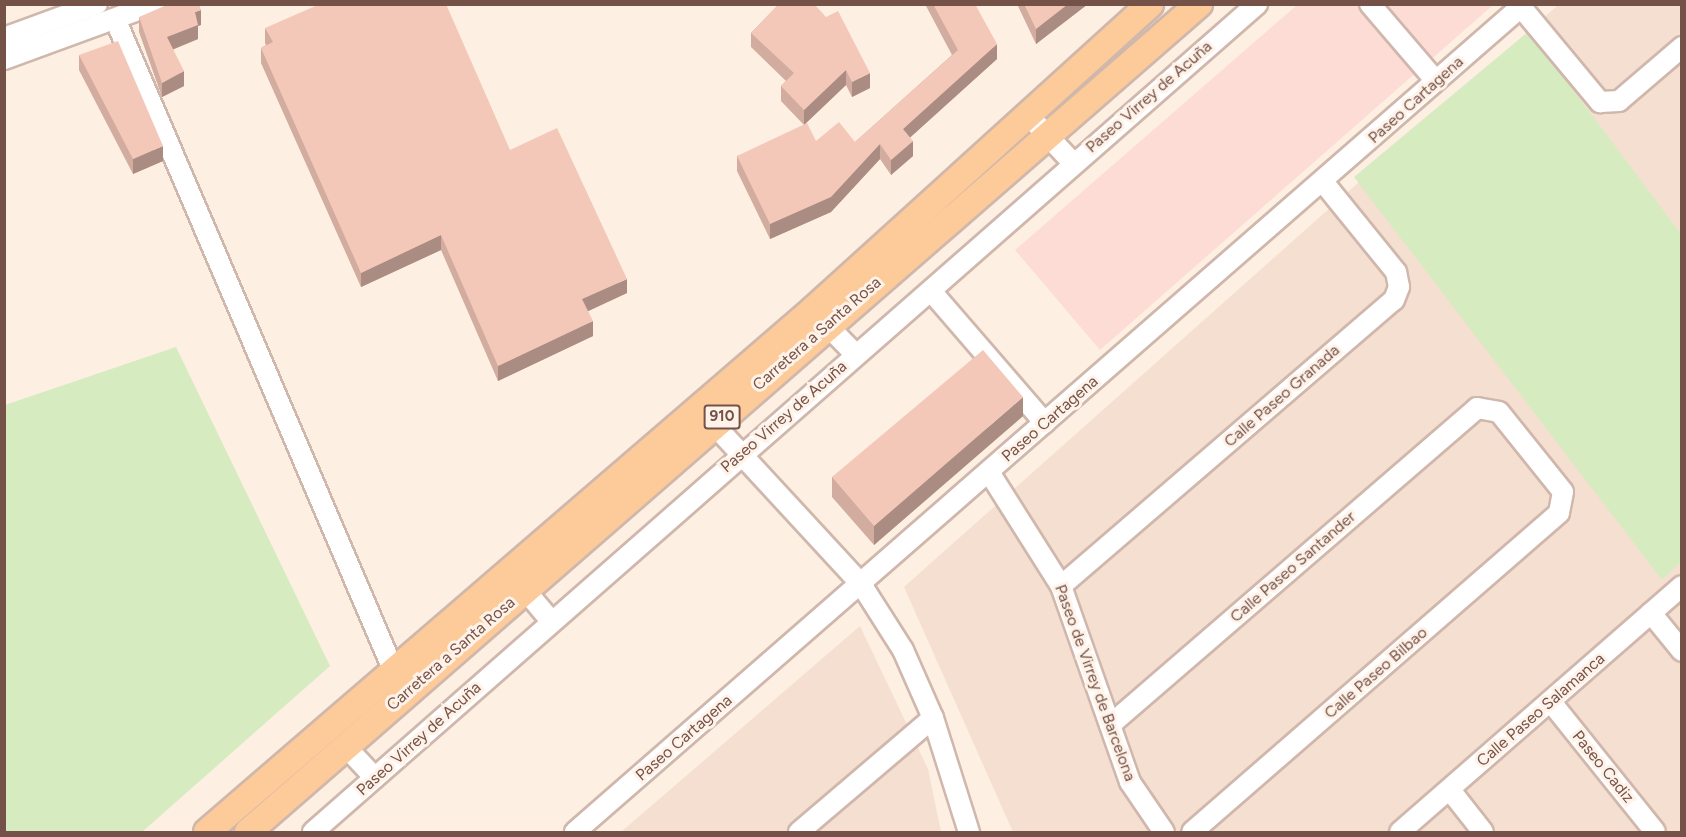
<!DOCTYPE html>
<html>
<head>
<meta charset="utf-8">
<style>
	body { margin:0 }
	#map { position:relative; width:1686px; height:837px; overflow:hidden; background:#fdefe2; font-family:Figtree,sans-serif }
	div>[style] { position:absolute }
	.residential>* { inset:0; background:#f5dfd0 }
	.commercial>* { inset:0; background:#fddcd6 }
	.green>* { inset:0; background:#d7ebc0 }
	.roads { filter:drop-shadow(2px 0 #d0b7ac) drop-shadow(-2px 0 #d0b7ac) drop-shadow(0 2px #d0b7ac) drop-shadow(0 -2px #d0b7ac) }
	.minor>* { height:20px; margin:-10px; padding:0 10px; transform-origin:10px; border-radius:10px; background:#fff }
	.major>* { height:26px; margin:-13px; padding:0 13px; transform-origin:13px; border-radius:13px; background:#fdca99 }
	.wall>* { inset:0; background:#d1ac9f }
	.shaded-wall>* { inset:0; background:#aa8c82 }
	.building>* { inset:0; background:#f3c8b9 }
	span { translate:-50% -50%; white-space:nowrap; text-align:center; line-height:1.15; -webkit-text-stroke:6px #fff3e9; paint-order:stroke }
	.shield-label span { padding:2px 4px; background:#fff3e9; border:2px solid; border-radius:4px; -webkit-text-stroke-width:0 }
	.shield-label { font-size:15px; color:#755248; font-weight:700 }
	.street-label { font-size:16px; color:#755248 }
	.frame { position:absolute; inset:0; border:6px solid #755248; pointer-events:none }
</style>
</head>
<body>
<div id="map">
	<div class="residential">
		<div style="clip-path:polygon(1558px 5px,1681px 5px,1681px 832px,1013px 832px,904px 587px)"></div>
		<div style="clip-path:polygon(860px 626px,928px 769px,941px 832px,621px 832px)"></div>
	</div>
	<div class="commercial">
		<div style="clip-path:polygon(1297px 5px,1493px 5px,1100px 350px,1015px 250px)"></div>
	</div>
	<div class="green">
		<div style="clip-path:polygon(1529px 31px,1681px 234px,1681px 562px,1662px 580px,1354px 177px)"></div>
		<div style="clip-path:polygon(176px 347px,330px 666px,142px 832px,5px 832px,5px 405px)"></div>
	</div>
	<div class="roads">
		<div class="minor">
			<div style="left:1370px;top:4px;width:101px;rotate:49.4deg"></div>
			<div style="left:1521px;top:7px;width:124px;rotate:50.3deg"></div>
			<div style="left:1600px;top:102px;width:19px;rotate:-3deg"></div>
			<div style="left:1619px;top:101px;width:83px;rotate:-40.6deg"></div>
			<div style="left:116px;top:21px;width:710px;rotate:66.86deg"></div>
			<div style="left:4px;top:38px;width:99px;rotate:-20.1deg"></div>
			<div style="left:4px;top:59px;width:160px;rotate:-20.1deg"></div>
			<div style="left:1028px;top:115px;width:66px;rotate:46.8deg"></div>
			<div style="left:931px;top:291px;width:174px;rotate:49.2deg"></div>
			<div style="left:818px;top:316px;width:54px;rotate:45.7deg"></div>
			<div style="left:706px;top:416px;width:229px;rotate:47.3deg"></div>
			<div style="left:861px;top:584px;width:78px;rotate:57.5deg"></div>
			<div style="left:903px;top:650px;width:74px;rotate:66.2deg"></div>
			<div style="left:933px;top:718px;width:120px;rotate:72.5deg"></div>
			<div style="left:989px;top:472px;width:135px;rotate:57.7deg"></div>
			<div style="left:1061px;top:586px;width:208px;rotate:70.6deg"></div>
			<div style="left:1130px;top:782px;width:60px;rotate:55.8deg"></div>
			<div style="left:1061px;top:586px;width:439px;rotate:-40.7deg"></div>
			<div style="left:1394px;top:300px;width:14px;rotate:-69deg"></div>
			<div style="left:1399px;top:287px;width:15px;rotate:-101deg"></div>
			<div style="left:1396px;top:272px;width:114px;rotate:-129deg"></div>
			<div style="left:525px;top:590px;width:40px;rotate:50deg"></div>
			<div style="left:1651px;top:613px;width:49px;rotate:50.8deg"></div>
			<div style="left:1551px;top:702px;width:166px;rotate:51.3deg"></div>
			<div style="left:1110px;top:725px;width:485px;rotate:-40.8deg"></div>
			<div style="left:1477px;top:408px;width:22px;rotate:10deg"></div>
			<div style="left:1499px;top:412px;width:102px;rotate:51.3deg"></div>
			<div style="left:1563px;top:492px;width:21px;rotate:101deg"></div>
			<div style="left:1559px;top:513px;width:486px;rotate:139deg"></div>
			<div style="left:346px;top:747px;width:42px;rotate:46.9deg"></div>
			<div style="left:1450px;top:790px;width:53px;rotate:51.8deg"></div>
			<div style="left:313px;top:832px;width:1256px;rotate:-41.25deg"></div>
			<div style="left:575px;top:832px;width:1259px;rotate:-41.1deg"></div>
			<div style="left:799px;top:832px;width:176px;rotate:-40.4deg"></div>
			<div style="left:1400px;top:832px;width:374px;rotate:-41.1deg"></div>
		</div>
		<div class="major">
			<div style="left:207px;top:832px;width:800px;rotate:-40.74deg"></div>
			<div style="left:813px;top:310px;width:455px;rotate:-42.2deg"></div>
			<div style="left:248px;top:832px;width:1261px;rotate:-41.04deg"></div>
		</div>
	</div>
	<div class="wall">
		<div style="clip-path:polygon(779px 4px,870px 88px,852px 97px,846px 85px,804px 125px,781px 101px,781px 86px,786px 81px,751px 47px,751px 33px)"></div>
		<div style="clip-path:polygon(925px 4px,975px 4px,997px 59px,910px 137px,913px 156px,891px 175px,880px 159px,831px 212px,770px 239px,737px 171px,737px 156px,816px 141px,855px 142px,952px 55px)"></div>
		<div style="clip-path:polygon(1017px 4px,1088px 4px,1036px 44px)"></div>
		<div style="clip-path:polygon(139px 17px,201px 25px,198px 26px,198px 39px,173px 49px,184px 86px,162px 97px,139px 32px)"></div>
		<div style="clip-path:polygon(265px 28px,510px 150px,627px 293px,588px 311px,593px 336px,498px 381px,441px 250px,361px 287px,261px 63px,261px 48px,266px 45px,265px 43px)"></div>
		<div style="clip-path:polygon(79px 55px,163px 161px,133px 174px,79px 70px)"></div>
		<div style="clip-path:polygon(1023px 416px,874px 545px,832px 497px,832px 477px)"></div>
	</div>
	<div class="shaded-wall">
		<div style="clip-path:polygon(1068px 4px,1088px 4px,1036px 44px,1036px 29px)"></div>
		<div style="clip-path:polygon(201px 10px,201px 25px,198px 26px,198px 39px,167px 52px,167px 37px,195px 12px)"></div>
		<div style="clip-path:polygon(997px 44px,997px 59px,903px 144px,903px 129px)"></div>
		<div style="clip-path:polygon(846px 70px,846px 85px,804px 125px,804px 110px)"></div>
		<div style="clip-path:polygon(184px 71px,184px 86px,162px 97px,162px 83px)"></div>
		<div style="clip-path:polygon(870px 73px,870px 88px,852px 97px,852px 82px)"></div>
		<div style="clip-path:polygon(913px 141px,913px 156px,891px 175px,891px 160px)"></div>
		<div style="clip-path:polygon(880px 144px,880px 159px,831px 212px,770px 239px,770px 224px)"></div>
		<div style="clip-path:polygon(163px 146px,163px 161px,133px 174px,133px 159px)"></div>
		<div style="clip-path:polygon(441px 235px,441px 250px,361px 287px,361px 273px)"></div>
		<div style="clip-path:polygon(627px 279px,627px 293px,582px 314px,582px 299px)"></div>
		<div style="clip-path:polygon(593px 321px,593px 336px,498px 381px,498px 366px)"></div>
		<div style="clip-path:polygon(1023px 397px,1023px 416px,874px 545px,874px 526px)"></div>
	</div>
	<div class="building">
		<div style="clip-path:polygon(169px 4px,199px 4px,201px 10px,195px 12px,198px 25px,167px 37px,184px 71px,162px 83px,139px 17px)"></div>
		<div style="clip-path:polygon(320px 4px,446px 4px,510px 150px,557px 128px,627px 279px,582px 299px,593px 321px,498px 366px,441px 235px,361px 273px,261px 48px,273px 42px,265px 28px)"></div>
		<div style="clip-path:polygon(779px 4px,814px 4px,826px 17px,838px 11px,870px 73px,852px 82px,846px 70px,804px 110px,781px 86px,794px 73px,751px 33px)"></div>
		<div style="clip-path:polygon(933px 4px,975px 4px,997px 44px,903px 129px,913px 141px,891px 160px,880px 144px,831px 197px,770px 224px,737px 156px,807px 123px,816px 141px,839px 122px,855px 142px,958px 50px)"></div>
		<div style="clip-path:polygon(1024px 4px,1068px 4px,1036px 29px)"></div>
		<div style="clip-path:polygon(118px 41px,163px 146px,133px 159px,79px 55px)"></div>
		<div style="clip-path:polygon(983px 350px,1023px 397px,874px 526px,832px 477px)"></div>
	</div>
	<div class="shield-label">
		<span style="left:722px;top:417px">910</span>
	</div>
	<div class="street-label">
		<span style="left:1149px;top:97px;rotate:-41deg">Paseo Virrey de Acuña</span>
		<span style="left:1416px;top:100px;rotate:-42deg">Paseo Cartagena</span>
		<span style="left:817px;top:334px;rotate:-41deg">Carretera a Santa Rosa</span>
		<span style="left:1282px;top:396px;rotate:-41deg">Calle Paseo Granada</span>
		<span style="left:784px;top:417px;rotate:-41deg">Paseo Virrey de Acuña</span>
		<span style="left:1050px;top:419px;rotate:-41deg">Paseo Cartagena</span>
		<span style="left:1293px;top:567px;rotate:-41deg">Calle Paseo Santander</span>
		<span style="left:451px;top:654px;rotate:-41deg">Carretera a Santa Rosa</span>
		<span style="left:1376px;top:673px;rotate:-41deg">Calle Paseo Bilbao</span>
		<span style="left:1095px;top:683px;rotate:70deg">Paseo de Virrey de Barcelona</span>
		<span style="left:1541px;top:710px;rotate:-41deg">Calle Paseo Salamanca</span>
		<span style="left:684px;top:738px;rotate:-41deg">Paseo Cartagena</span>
		<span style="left:419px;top:739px;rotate:-42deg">Paseo Virrey de Acuña</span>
		<span style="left:1603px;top:767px;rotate:51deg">Paseo Cadiz</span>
	</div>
	<div class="frame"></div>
</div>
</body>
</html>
